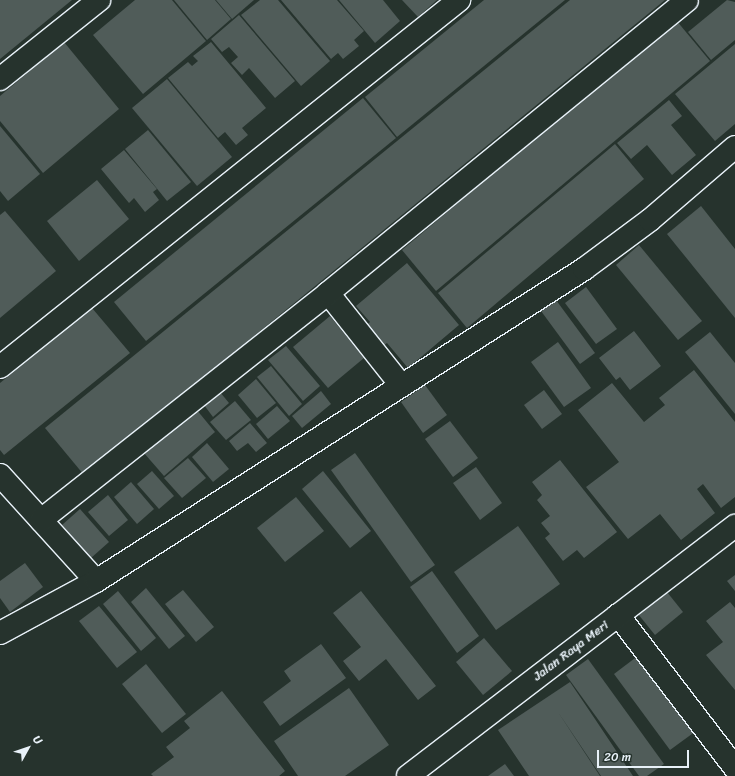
<!DOCTYPE html>
<html>
<head>
<meta charset="utf-8">
<style>
	body { margin:0 }
	#map { position:relative; width:735px; height:776px; overflow:hidden; background:#26332d; font-family:Sriracha,sans-serif }
	div>[style] { position:absolute }
	.building>* { inset:0; background:#505c59 }
	.roads { filter:drop-shadow(1px 0 #e8f1f8) drop-shadow(-1px 0 #e8f1f8) drop-shadow(0 1px #e8f1f8) drop-shadow(0 -1px #e8f1f8) }
	.minor>* { height:22px; margin:-11px; padding:0 11px; transform-origin:11px; border-radius:11px; background:#26332d }
	span { translate:-50% -50%; white-space:nowrap; text-align:center; line-height:1.15; -webkit-text-stroke:4px #26332d; paint-order:stroke }
	.street-label { font-size:13px; color:#e8f1f8 }
	.north { position:absolute; left:8px; top:728px; width:40px; height:40px; -webkit-text-stroke:3px #26332d; paint-order:stroke; rotate:50deg; font-size:11px; font-weight:700; line-height:16px; text-align:center; color:#e8f1f8 }
	.north::after { content:''; display:block; margin:auto; width:14px; height:18px; background:#e8f1f8; clip-path:polygon(50% 0,100% 100%,50% 72%,0 100%) }
	.scale { position:absolute; left:597px; top:750px; width:92px; height:18px; box-sizing:border-box; border:2px solid #e8f1f8; border-top:0; padding-left:5px; font-size:12px; line-height:14px; white-space:nowrap; color:#e8f1f8; -webkit-text-stroke:3px #26332d; paint-order:stroke }
</style>
</head>
<body>
<div id="map">
	<div class="building">
		<div style="clip-path:polygon(0 0,72px 0,0 59px)"></div>
		<div style="clip-path:polygon(135px 0,172px 0,206px 41px,143px 94px,93px 35px)"></div>
		<div style="clip-path:polygon(174px 0,215px 0,231px 19px,207px 40px)"></div>
		<div style="clip-path:polygon(216px 0,254px 0,232px 19px)"></div>
		<div style="clip-path:polygon(260px 0,278px 0,330px 61px,301px 86px,241px 15px)"></div>
		<div style="clip-path:polygon(281px 0,337px 0,364px 31px,354px 40px,359px 46px,343px 59px,338px 53px,331px 59px)"></div>
		<div style="clip-path:polygon(339px 0,383px 0,400px 21px,375px 43px)"></div>
		<div style="clip-path:polygon(402px 0,437px 0,418px 17px)"></div>
		<div style="clip-path:polygon(484px 0,565px 0,397px 137px,365px 97px)"></div>
		<div style="clip-path:polygon(570px 0,665px 0,84px 475px,45px 428px)"></div>
		<div style="clip-path:polygon(727px 0,735px 2px,735px 40px,711px 60px,688px 32px)"></div>
		<div style="clip-path:polygon(239px 15px,295px 81px,275px 98px,249px 68px,242px 75px,231px 63px,238px 57px,229px 47px,222px 52px,211px 39px)"></div>
		<div style="clip-path:polygon(676px 20px,710px 61px,436px 291px,402px 250px)"></div>
		<div style="clip-path:polygon(64px 42px,119px 109px,43px 173px,0 121px,0 96px)"></div>
		<div style="clip-path:polygon(211px 42px,266px 108px,242px 128px,248px 135px,236px 145px,225px 132px,218px 138px,168px 78px,188px 62px,192px 66px,198px 61px,193px 56px)"></div>
		<div style="clip-path:polygon(735px 44px,735px 124px,715px 141px,675px 94px)"></div>
		<div style="clip-path:polygon(167px 79px,232px 157px,197px 186px,132px 108px)"></div>
		<div style="clip-path:polygon(363px 98px,396px 138px,146px 341px,114px 302px)"></div>
		<div style="clip-path:polygon(669px 100px,682px 116px,671px 125px,696px 155px,672px 175px,647px 145px,631px 159px,617px 143px)"></div>
		<div style="clip-path:polygon(0 126px,40px 174px,8px 201px,0 191px)"></div>
		<div style="clip-path:polygon(148px 130px,191px 182px,167px 201px,125px 149px)"></div>
		<div style="clip-path:polygon(615px 144px,644px 179px,467px 328px,438px 293px)"></div>
		<div style="clip-path:polygon(124px 150px,157px 189px,153px 192px,159px 200px,145px 212px,134px 198px,129px 203px,101px 169px)"></div>
		<div style="clip-path:polygon(97px 180px,129px 219px,79px 261px,47px 221px)"></div>
		<div style="clip-path:polygon(701px 206px,735px 249px,735px 318px,667px 234px)"></div>
		<div style="clip-path:polygon(5px 211px,56px 271px,0 318px,0 215px)"></div>
		<div style="clip-path:polygon(639px 245px,702px 321px,678px 340px,616px 265px)"></div>
		<div style="clip-path:polygon(407px 263px,459px 325px,408px 368px,387px 343px,380px 348px,363px 328px,370px 322px,356px 306px)"></div>
		<div style="clip-path:polygon(586px 287px,617px 329px,596px 344px,565px 303px)"></div>
		<div style="clip-path:polygon(556px 300px,595px 353px,580px 364px,541px 311px)"></div>
		<div style="clip-path:polygon(92px 308px,130px 353px,4px 455px,0 450px,0 383px)"></div>
		<div style="clip-path:polygon(330px 316px,364px 358px,328px 388px,293px 347px)"></div>
		<div style="clip-path:polygon(634px 331px,661px 366px,630px 390px,620px 377px,616px 380px,599px 358px)"></div>
		<div style="clip-path:polygon(710px 332px,735px 363px,735px 414px,685px 352px)"></div>
		<div style="clip-path:polygon(558px 342px,591px 388px,564px 407px,531px 362px)"></div>
		<div style="clip-path:polygon(286px 346px,320px 386px,303px 401px,268px 360px)"></div>
		<div style="clip-path:polygon(271px 366px,302px 404px,289px 416px,257px 377px)"></div>
		<div style="clip-path:polygon(694px 370px,735px 422px,735px 497px,721px 508px,703px 484px,697px 489px,715px 513px,681px 540px,660px 514px,628px 539px,586px 487px,619px 462px,578px 410px,612px 383px,644px 422px,665px 405px,659px 398px)"></div>
		<div style="clip-path:polygon(256px 379px,276px 403px,257px 418px,238px 395px)"></div>
		<div style="clip-path:polygon(425px 385px,447px 415px,423px 433px,401px 402px)"></div>
		<div style="clip-path:polygon(544px 390px,562px 414px,542px 429px,524px 405px)"></div>
		<div style="clip-path:polygon(321px 391px,331px 404px,302px 428px,292px 416px)"></div>
		<div style="clip-path:polygon(220px 392px,229px 403px,213px 417px,204px 405px)"></div>
		<div style="clip-path:polygon(235px 401px,251px 420px,226px 440px,210px 422px)"></div>
		<div style="clip-path:polygon(277px 406px,290px 421px,268px 439px,256px 424px)"></div>
		<div style="clip-path:polygon(196px 409px,215px 432px,164px 476px,144px 453px)"></div>
		<div style="clip-path:polygon(450px 421px,478px 458px,453px 477px,425px 439px)"></div>
		<div style="clip-path:polygon(250px 423px,267px 443px,256px 452px,248px 443px,237px 451px,229px 441px)"></div>
		<div style="clip-path:polygon(207px 443px,229px 469px,213px 482px,192px 457px)"></div>
		<div style="clip-path:polygon(355px 453px,435px 565px,411px 582px,331px 470px)"></div>
		<div style="clip-path:polygon(188px 458px,206px 478px,182px 498px,164px 478px)"></div>
		<div style="clip-path:polygon(560px 460px,617px 532px,584px 558px,577px 550px,563px 561px,545px 538px,550px 534px,541px 523px,550px 516px,537px 500px,542px 495px,532px 482px)"></div>
		<div style="clip-path:polygon(476px 467px,502px 503px,480px 520px,453px 483px)"></div>
		<div style="clip-path:polygon(152px 471px,174px 496px,159px 509px,137px 484px)"></div>
		<div style="clip-path:polygon(323px 471px,371px 531px,350px 548px,302px 489px)"></div>
		<div style="clip-path:polygon(131px 482px,154px 509px,137px 524px,114px 497px)"></div>
		<div style="clip-path:polygon(108px 495px,128px 520px,109px 536px,88px 512px)"></div>
		<div style="clip-path:polygon(296px 497px,324px 531px,285px 562px,257px 528px)"></div>
		<div style="clip-path:polygon(80px 509px,109px 542px,91px 558px,62px 525px)"></div>
		<div style="clip-path:polygon(518px 526px,560px 584px,496px 630px,454px 572px)"></div>
		<div style="clip-path:polygon(25px 563px,43px 587px,10px 612px,0 598px,0 581px)"></div>
		<div style="clip-path:polygon(432px 571px,479px 636px,457px 653px,410px 587px)"></div>
		<div style="clip-path:polygon(735px 575px,735px 591px,727px 581px)"></div>
		<div style="clip-path:polygon(146px 588px,185px 636px,169px 649px,131px 602px)"></div>
		<div style="clip-path:polygon(183px 590px,214px 627px,196px 642px,165px 604px)"></div>
		<div style="clip-path:polygon(118px 591px,156px 638px,141px 651px,103px 604px)"></div>
		<div style="clip-path:polygon(361px 591px,436px 686px,418px 700px,386px 659px,359px 681px,343px 661px,361px 647px,333px 613px)"></div>
		<div style="clip-path:polygon(667px 592px,683px 612px,655px 635px,638px 614px)"></div>
		<div style="clip-path:polygon(730px 602px,735px 608px,735px 690px,706px 655px,723px 642px,706px 621px)"></div>
		<div style="clip-path:polygon(99px 606px,137px 652px,117px 668px,79px 621px)"></div>
		<div style="clip-path:polygon(484px 638px,512px 671px,483px 695px,456px 662px)"></div>
		<div style="clip-path:polygon(321px 644px,346px 678px,280px 726px,263px 702px,291px 681px,284px 671px)"></div>
		<div style="clip-path:polygon(639px 655px,696px 731px,670px 750px,614px 674px)"></div>
		<div style="clip-path:polygon(588px 659px,664px 764px,647px 776px,639px 776px,566px 675px)"></div>
		<div style="clip-path:polygon(146px 664px,186px 714px,162px 733px,122px 684px)"></div>
		<div style="clip-path:polygon(570px 682px,595px 719px,633px 776px,601px 776px,558px 712px,600px 776px,529px 776px,498px 730px)"></div>
		<div style="clip-path:polygon(349px 688px,389px 745px,345px 776px,298px 776px,274px 741px)"></div>
		<div style="clip-path:polygon(222px 691px,285px 771px,279px 776px,153px 776px,151px 774px,174px 757px,166px 747px,190px 728px,184px 721px)"></div>
		<div style="clip-path:polygon(505px 764px,514px 776px,488px 776px)"></div>
	</div>
	<div class="roads">
		<div class="minor">
			<div style="left:0;top:79px;width:127px;rotate:-38.6deg"></div>
			<div style="left:328px;top:293px;width:116px;rotate:51.6deg"></div>
			<div style="left:0;top:367px;width:588px;rotate:-38.64deg"></div>
			<div style="left:0;top:475px;width:143px;rotate:47.8deg"></div>
			<div style="left:41px;top:520px;width:366px;rotate:-38.3deg"></div>
			<div style="left:328px;top:293px;width:463px;rotate:-39.2deg"></div>
			<div style="left:618px;top:615px;width:193px;rotate:52.6deg"></div>
			<div style="left:0;top:633px;width:109px;rotate:-28.4deg"></div>
			<div style="left:96px;top:581px;width:579px;rotate:-32.59deg"></div>
			<div style="left:584px;top:269px;width:82px;rotate:-36.6deg"></div>
			<div style="left:650px;top:220px;width:112px;rotate:-40.7deg"></div>
			<div style="left:408px;top:776px;width:412px;rotate:-37.4deg"></div>
		</div>
	</div>
	<div class="street-label">
		<span style="left:571px;top:651px;rotate:-37deg">Jalan Raya Meri</span>
	</div>
	<div class="north">U</div>
	<div class="scale">20 m</div>
</div>
</body>
</html>
